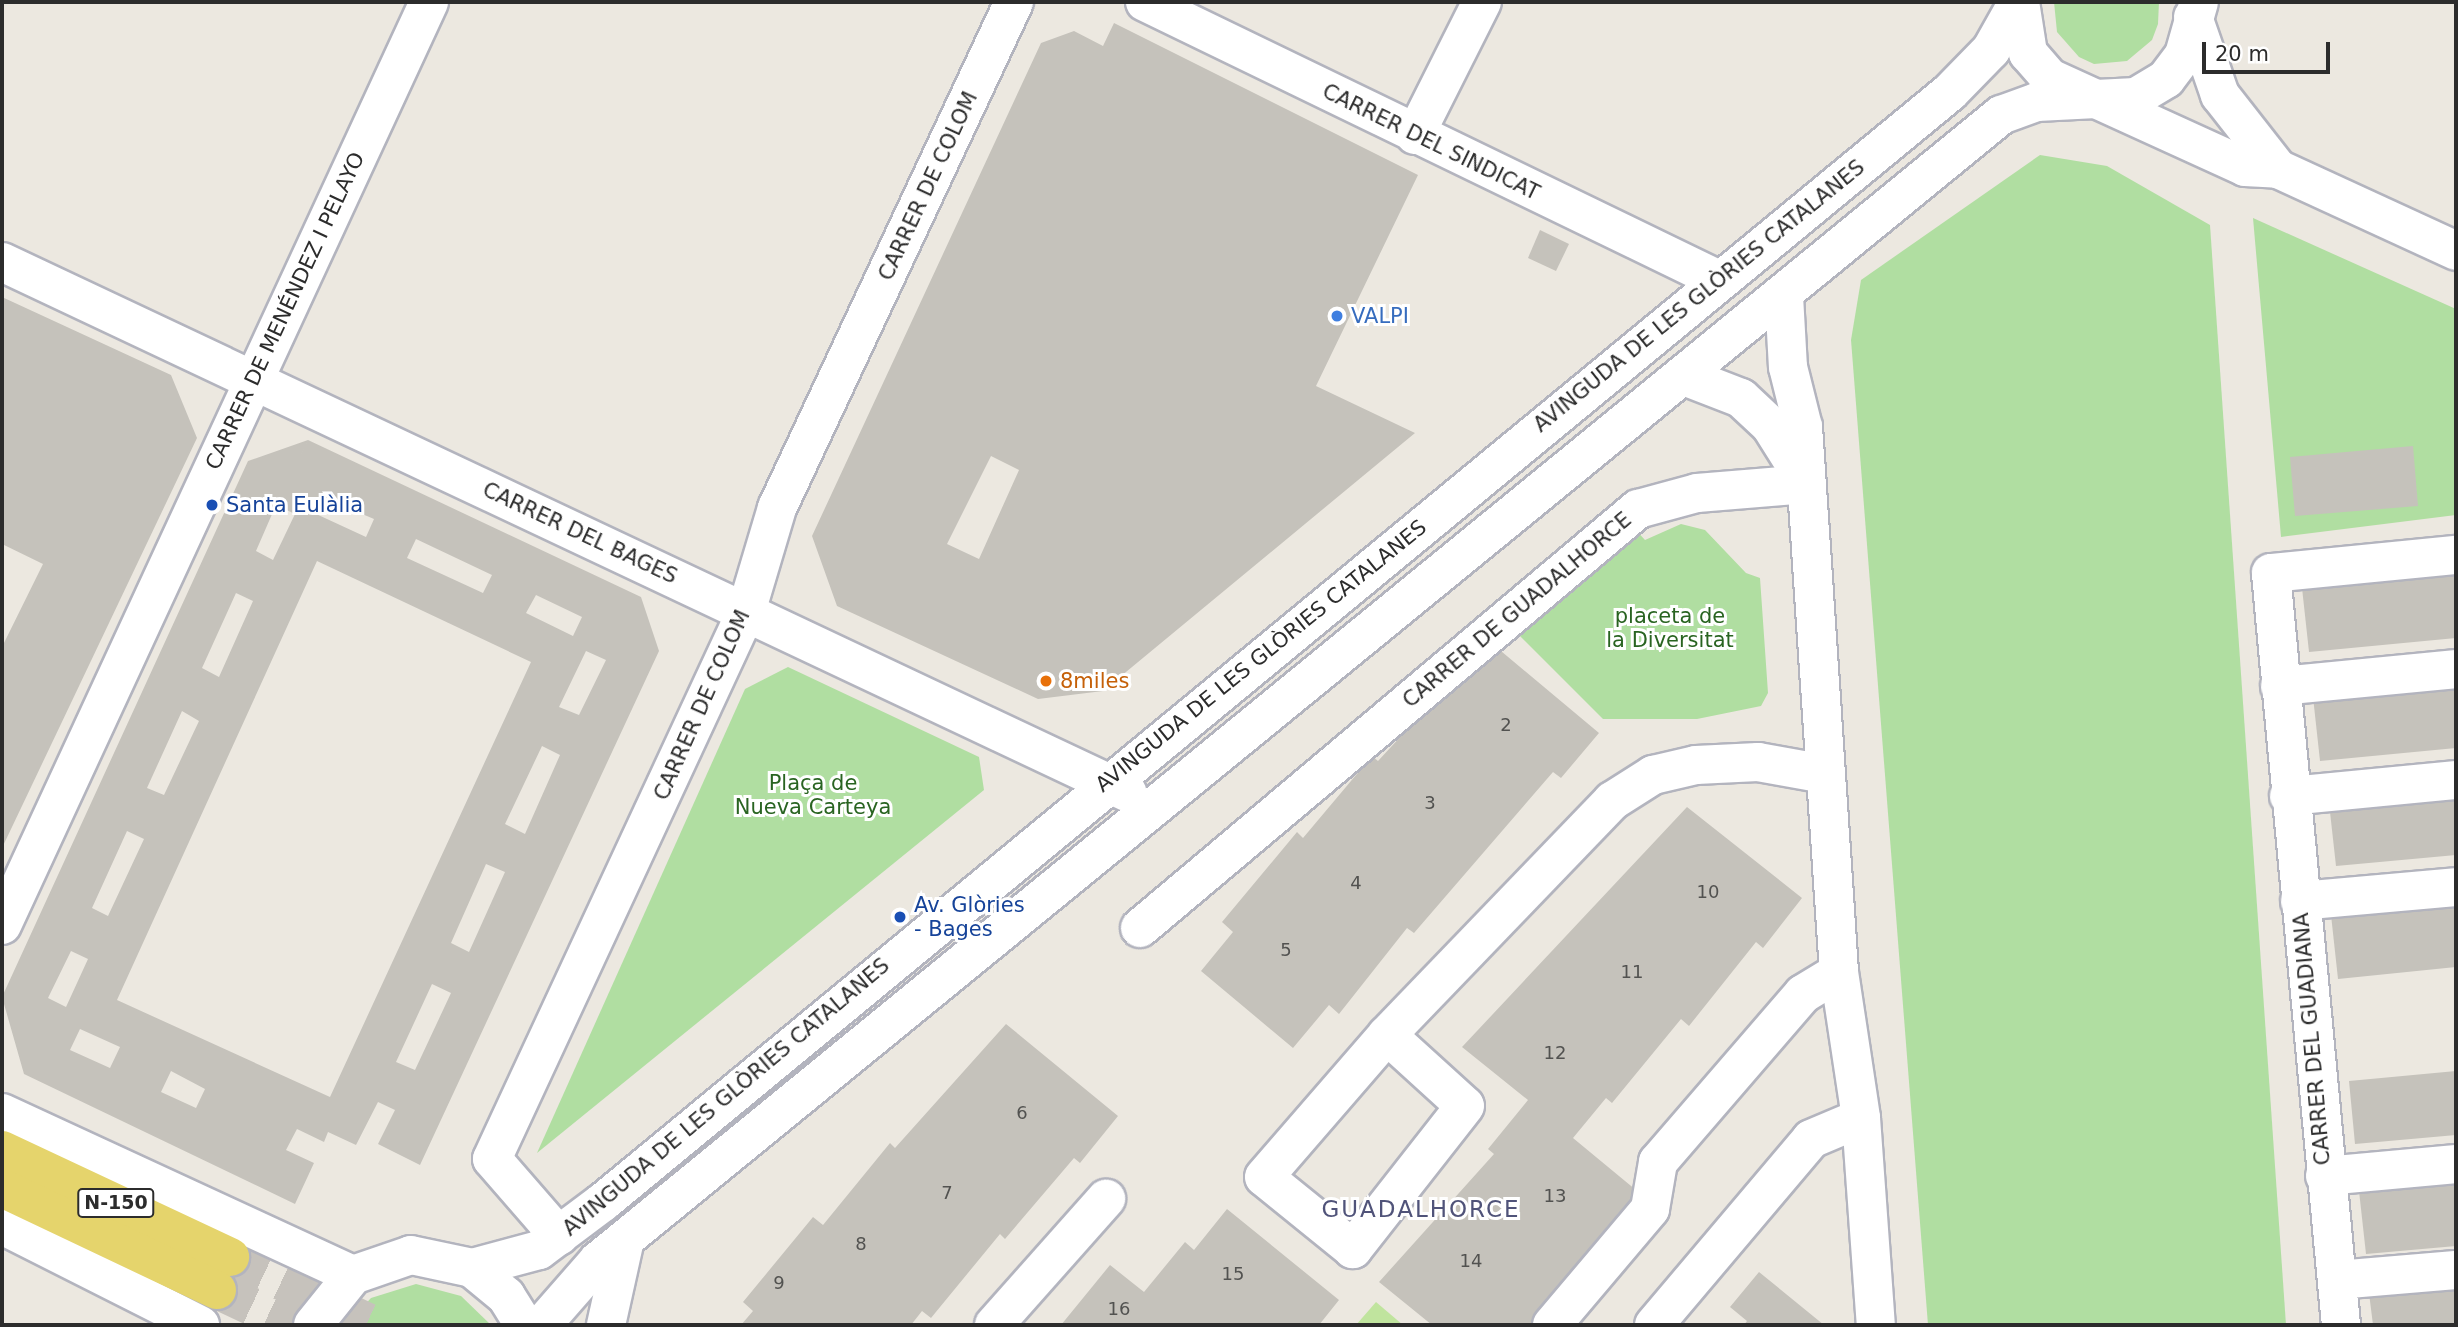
<!DOCTYPE html>
<html>
<head>
<meta charset="utf-8">
<style>
	body { margin:0 }
	#map { position:relative; width:2458px; height:1327px; overflow:hidden; background:#ece8e0; font-family:"DejaVu Sans",sans-serif }
	div>[style] { position:absolute }
	.green>* { inset:0; background:#b0dea1 }
	.pitch>* { inset:0; background:#c0e49e }
	.building>* { inset:0; background:#c5c2bb }
	.primary-tunnel>* { height:38px; margin-top:-19px; transform-origin:0; background:repeating-linear-gradient(90deg,#c6c2bc 0 38px,transparent 0 57px) }
	.roads { filter:drop-shadow(2px 0 #b3b4be) drop-shadow(-2px 0 #b3b4be) drop-shadow(0 2px #b3b4be) drop-shadow(0 -2px #b3b4be) }
	.street>* { height:38px; margin:-19px; padding:0 19px; transform-origin:19px; border-radius:19px; background:#fff }
	.primary>* { height:38px; margin:-19px; padding:0 19px; transform-origin:19px; border-radius:19px; background:#e5d46c }
	.dots>* { width:19px; height:19px; translate:-50% -50%; box-sizing:border-box; border:4px solid #fff; border-radius:50% }
	span { translate:-50% -50%; white-space:nowrap; text-align:center; line-height:1.15; -webkit-text-stroke:6px #fff; paint-order:stroke }
	.number-label { font-size:18px; color:#525250 }
	.number-label span { -webkit-text-stroke-width:0 }
	.shield-label span { padding:2px 5px; background:#fff; border:2px solid; border-radius:5px; -webkit-text-stroke-width:0 }
	.shield-label { font-size:19px; color:#2c2c2c; font-weight:700 }
	.street-label { font-size:21px; color:#2c2c2c }
	.shop-label { font-size:21px; color:#366cbe }
	.left { translate:0 -50%; text-align:left }
	.transit-label { font-size:21px; color:#164399 }
	.park-label { font-size:21px; color:#296421 }
	.food-label { font-size:21px; color:#c56008 }
	.neighbourhood-label { font-size:23px; color:#505379; letter-spacing:2px }
	.frame { position:absolute; inset:0; border:4px solid #2c2c2c; pointer-events:none }
	.scale { position:absolute; left:2202px; top:42px; width:128px; height:32px; box-sizing:border-box; border:4px solid #2c2c2c; border-top:0; padding-left:9px; font-size:21px; line-height:24px; white-space:nowrap; color:#2c2c2c; -webkit-text-stroke:5px #fff; paint-order:stroke }
</style>
</head>
<body>
<div id="map">
	<div class="green">
		<div style="clip-path:polygon(2054px 2px,2159px 2px,2158px 24px,2152px 40px,2127px 61px,2094px 64px,2079px 57px,2057px 32px)"></div>
		<div style="clip-path:polygon(2040px 155px,2107px 166px,2210px 225px,2286px 1325px,1928px 1325px,1851px 340px,1861px 280px)"></div>
		<div style="clip-path:polygon(2253px 218px,2456px 309px,2456px 515px,2281px 537px)"></div>
		<div style="clip-path:polygon(1681px 524px,1705px 530px,1746px 573px,1760px 578px,1768px 693px,1761px 706px,1697px 719px,1603px 719px,1515px 631px,1632px 526px,1645px 540px)"></div>
		<div style="clip-path:polygon(788px 667px,979px 757px,984px 790px,537px 1153px,745px 689px)"></div>
		<div style="clip-path:polygon(416px 1284px,461px 1296px,491px 1325px,346px 1325px,371px 1298px)"></div>
	</div>
	<div class="pitch">
		<div style="clip-path:polygon(1376px 1302px,1403px 1325px,1356px 1325px)"></div>
	</div>
	<div class="building">
		<div style="clip-path:polygon(evenodd,1114px 23px,1418px 175px,1316px 386px,1415px 433px,1103px 691px,1038px 699px,837px 606px,812px 536px,1041px 43px,1074px 31px,1103px 46px,1114px 23px,991px 456px,1019px 470px,979px 559px,947px 544px,991px 456px)"></div>
		<div style="clip-path:polygon(1540px 230px,1569px 244px,1556px 271px,1528px 258px)"></div>
		<div style="clip-path:polygon(2px 297px,171px 375px,197px 438px,2px 848px,2px 647px,43px 564px,2px 544px)"></div>
		<div style="clip-path:polygon(evenodd,308px 440px,641px 597px,659px 651px,420px 1165px,378px 1144px,395px 1110px,378px 1102px,356px 1145px,328px 1132px,324px 1142px,297px 1129px,286px 1150px,314px 1163px,295px 1204px,24px 1074px,2px 997px,248px 461px,308px 440px,322px 497px,374px 519px,366px 537px,314px 513px,322px 497px,308px 440px,276px 505px,295px 514px,273px 560px,256px 551px,276px 505px,308px 440px,416px 539px,492px 575px,483px 593px,407px 558px,416px 539px,308px 440px,317px 561px,531px 662px,330px 1097px,117px 1000px,317px 561px,308px 440px,236px 593px,253px 601px,219px 677px,202px 668px,236px 593px,308px 440px,536px 595px,582px 617px,573px 636px,526px 613px,536px 595px,308px 440px,586px 651px,606px 660px,579px 715px,559px 707px,586px 651px,308px 440px,182px 711px,199px 721px,164px 795px,147px 788px,182px 711px,308px 440px,542px 746px,560px 755px,525px 834px,505px 824px,542px 746px,308px 440px,127px 831px,144px 839px,108px 916px,92px 908px,127px 831px,308px 440px,486px 864px,505px 872px,469px 952px,451px 943px,486px 864px,308px 440px,71px 951px,88px 959px,66px 1007px,48px 998px,71px 951px,308px 440px,432px 984px,451px 993px,415px 1070px,396px 1062px,432px 984px,308px 440px,80px 1029px,120px 1047px,110px 1068px,70px 1050px,80px 1029px,308px 440px,171px 1071px,205px 1089px,196px 1108px,161px 1092px,171px 1071px)"></div>
		<div style="clip-path:polygon(2413px 446px,2418px 506px,2295px 516px,2290px 457px)"></div>
		<div style="clip-path:polygon(2456px 574px,2456px 638px,2309px 652px,2302px 588px)"></div>
		<div style="clip-path:polygon(1489px 641px,1599px 733px,1561px 778px,1553px 772px,1414px 933px,1407px 928px,1339px 1014px,1329px 1005px,1293px 1048px,1201px 971px,1233px 932px,1222px 922px,1297px 832px,1303px 838px,1372px 756px,1378px 761px)"></div>
		<div style="clip-path:polygon(2456px 684px,2456px 748px,2320px 761px,2313px 697px)"></div>
		<div style="clip-path:polygon(2456px 791px,2456px 855px,2336px 866px,2329px 803px)"></div>
		<div style="clip-path:polygon(1687px 807px,1802px 898px,1763px 948px,1756px 942px,1689px 1026px,1681px 1019px,1612px 1103px,1606px 1098px,1573px 1138px,1648px 1200px,1544px 1325px,1432px 1325px,1379px 1282px,1494px 1154px,1488px 1149px,1528px 1100px,1462px 1047px)"></div>
		<div style="clip-path:polygon(2456px 903px,2456px 967px,2338px 979px,2331px 915px)"></div>
		<div style="clip-path:polygon(1006px 1024px,1118px 1116px,1080px 1163px,1074px 1158px,1005px 1239px,1000px 1234px,931px 1318px,922px 1311px,911px 1325px,741px 1325px,753px 1311px,743px 1302px,813px 1217px,823px 1225px,890px 1143px,895px 1148px)"></div>
		<div style="clip-path:polygon(2456px 1071px,2456px 1135px,2355px 1144px,2349px 1081px)"></div>
		<div style="clip-path:polygon(2456px 1182px,2456px 1246px,2366px 1254px,2359px 1191px)"></div>
		<div style="clip-path:polygon(1227px 1209px,1339px 1300px,1319px 1325px,1061px 1325px,1110px 1265px,1144px 1292px,1185px 1242px,1194px 1250px)"></div>
		<div style="clip-path:polygon(1759px 1272px,1824px 1325px,1744px 1325px,1747px 1321px,1730px 1307px)"></div>
		<div style="clip-path:polygon(2456px 1285px,2456px 1325px,2373px 1325px,2369px 1293px)"></div>
	</div>
	<div class="primary-tunnel">
		<div style="left:230px;top:1257px;width:159px;rotate:25.3deg"></div>
		<div style="left:217px;top:1290px;width:82px;rotate:25.3deg"></div>
	</div>
	<div class="roads">
		<div class="street">
			<div style="left:1145px;top:2px;width:638px;rotate:25.84deg"></div>
			<div style="left:2020px;top:2px;width:52px;rotate:81.1deg"></div>
			<div style="left:2028px;top:53px;width:33px;rotate:49deg"></div>
			<div style="left:2050px;top:78px;width:214px;rotate:24.5deg"></div>
			<div style="left:2245px;top:167px;width:33px;rotate:3deg"></div>
			<div style="left:2278px;top:169px;width:196px;rotate:24.7deg"></div>
			<div style="left:2193px;top:17px;width:83px;rotate:70.9deg"></div>
			<div style="left:2220px;top:95px;width:94px;rotate:51.9deg"></div>
			<div style="left:1415px;top:135px;width:149px;rotate:-63.3deg"></div>
			<div style="left:2px;top:262px;width:1244px;rotate:25.23deg"></div>
			<div style="left:1784px;top:296px;width:71px;rotate:86.8deg"></div>
			<div style="left:1788px;top:367px;width:62px;rotate:76deg"></div>
			<div style="left:1803px;top:427px;width:546px;rotate:86.22deg"></div>
			<div style="left:1839px;top:972px;width:148px;rotate:81.4deg"></div>
			<div style="left:1861px;top:1118px;width:208px;rotate:85.9deg"></div>
			<div style="left:1684px;top:376px;width:61px;rotate:21.1deg"></div>
			<div style="left:1741px;top:398px;width:40px;rotate:43deg"></div>
			<div style="left:1770px;top:425px;width:64px;rotate:57.8deg"></div>
			<div style="left:2280px;top:686px;width:177px;rotate:-5.5deg"></div>
			<div style="left:2289px;top:796px;width:168px;rotate:-5.5deg"></div>
			<div style="left:2300px;top:901px;width:157px;rotate:-5.1deg"></div>
			<div style="left:2px;top:925px;width:1017px;rotate:-65.17deg"></div>
			<div style="left:1140px;top:928px;width:651px;rotate:-40.08deg"></div>
			<div style="left:1638px;top:509px;width:61px;rotate:-15.2deg"></div>
			<div style="left:1697px;top:493px;width:110px;rotate:-4.7deg"></div>
			<div style="left:1387px;top:1035px;width:105px;rotate:42.3deg"></div>
			<div style="left:1465px;top:1106px;width:182px;rotate:128.1deg"></div>
			<div style="left:1353px;top:1249px;width:114px;rotate:-141deg"></div>
			<div style="left:1264px;top:1177px;width:188px;rotate:-49.1deg"></div>
			<div style="left:1387px;top:1035px;width:325px;rotate:-46.1deg"></div>
			<div style="left:1612px;top:801px;width:49px;rotate:-32.4deg"></div>
			<div style="left:1653px;top:775px;width:44px;rotate:-13.1deg"></div>
			<div style="left:1696px;top:765px;width:62px;rotate:-2.8deg"></div>
			<div style="left:1758px;top:762px;width:68px;rotate:10.2deg"></div>
			<div style="left:2px;top:1113px;width:387px;rotate:24.8deg"></div>
			<div style="left:2325px;top:1176px;width:132px;rotate:-5.2deg"></div>
			<div style="left:2px;top:1225px;width:222px;rotate:26.8deg"></div>
			<div style="left:559px;top:1236px;width:102px;rotate:-131deg"></div>
			<div style="left:492px;top:1159px;width:603px;rotate:-65.09deg"></div>
			<div style="left:746px;top:612px;width:109px;rotate:-73.4deg"></div>
			<div style="left:777px;top:508px;width:559px;rotate:-64.9deg"></div>
			<div style="left:472px;top:1268px;width:69px;rotate:-15deg"></div>
			<div style="left:539px;top:1250px;width:80px;rotate:-36.9deg"></div>
			<div style="left:603px;top:1202px;width:1745px;rotate:-39.49deg"></div>
			<div style="left:1950px;top:92px;width:59px;rotate:-45.7deg"></div>
			<div style="left:1991px;top:50px;width:55px;rotate:-60.6deg"></div>
			<div style="left:2337px;top:1280px;width:119px;rotate:-4.8deg"></div>
			<div style="left:313px;top:1325px;width:64px;rotate:-51.3deg"></div>
			<div style="left:353px;top:1275px;width:61px;rotate:-19deg"></div>
			<div style="left:411px;top:1255px;width:62px;rotate:12deg"></div>
			<div style="left:472px;top:1268px;width:44px;rotate:39.5deg"></div>
			<div style="left:506px;top:1296px;width:34px;rotate:58deg"></div>
			<div style="left:542px;top:1325px;width:85px;rotate:-48.8deg"></div>
			<div style="left:598px;top:1261px;width:1812px;rotate:-39.24deg"></div>
			<div style="left:2001px;top:115px;width:38px;rotate:-20deg"></div>
			<div style="left:2037px;top:102px;width:99px;rotate:-2.9deg"></div>
			<div style="left:2136px;top:97px;width:35px;rotate:-31deg"></div>
			<div style="left:2166px;top:79px;width:30px;rotate:-53deg"></div>
			<div style="left:2184px;top:55px;width:55px;rotate:-74.2deg"></div>
			<div style="left:606px;top:1325px;width:83px;rotate:-77.5deg"></div>
			<div style="left:994px;top:1325px;width:169px;rotate:-48.4deg"></div>
			<div style="left:1552px;top:1325px;width:152px;rotate:-49.8deg"></div>
			<div style="left:1650px;top:1209px;width:48px;rotate:-80.3deg"></div>
			<div style="left:1658px;top:1162px;width:222px;rotate:-49.2deg"></div>
			<div style="left:1803px;top:994px;width:42px;rotate:-31.4deg"></div>
			<div style="left:1654px;top:1325px;width:243px;rotate:-49.8deg"></div>
			<div style="left:1811px;top:1139px;width:54px;rotate:-22.8deg"></div>
			<div style="left:2341px;top:1325px;width:755px;rotate:-95.32deg"></div>
			<div style="left:2271px;top:573px;width:186px;rotate:-5.6deg"></div>
		</div>
		<div class="primary">
			<div style="left:2px;top:1150px;width:252px;rotate:25.1deg"></div>
			<div style="left:2px;top:1188px;width:238px;rotate:25.4deg"></div>
		</div>
	</div>
	<div class="dots">
		<div style="left:1337px;top:316px;background:#3f7fe0"></div>
		<div style="left:212px;top:505px;background:#1a4fb4"></div>
		<div style="left:1046px;top:681px;background:#e8710a"></div>
		<div style="left:900px;top:917px;background:#1a4fb4"></div>
	</div>
	<div class="number-label">
		<span style="left:1506px;top:725px">2</span>
		<span style="left:1430px;top:803px">3</span>
		<span style="left:1356px;top:883px">4</span>
		<span style="left:1708px;top:892px">10</span>
		<span style="left:1286px;top:950px">5</span>
		<span style="left:1632px;top:972px">11</span>
		<span style="left:1555px;top:1053px">12</span>
		<span style="left:1022px;top:1113px">6</span>
		<span style="left:947px;top:1193px">7</span>
		<span style="left:1555px;top:1196px">13</span>
		<span style="left:861px;top:1244px">8</span>
		<span style="left:1471px;top:1261px">14</span>
		<span style="left:1233px;top:1274px">15</span>
		<span style="left:779px;top:1283px">9</span>
		<span style="left:1119px;top:1309px">16</span>
	</div>
	<div class="shield-label">
		<span style="left:116px;top:1203px">N-150</span>
	</div>
	<div class="street-label">
		<span style="left:1431px;top:142px;rotate:26deg">CARRER DEL SINDICAT</span>
		<span style="left:928px;top:186px;rotate:-65deg">CARRER DE COLOM</span>
		<span style="left:1699px;top:296px;rotate:-39deg">AVINGUDA DE LES GLÒRIES CATALANES</span>
		<span style="left:285px;top:311px;rotate:-65deg">CARRER DE MENÉNDEZ I PELAYO</span>
		<span style="left:580px;top:533px;rotate:25deg">CARRER DEL BAGES</span>
		<span style="left:1517px;top:610px;rotate:-40deg">CARRER DE GUADALHORCE</span>
		<span style="left:1261px;top:656px;rotate:-39deg">AVINGUDA DE LES GLÒRIES CATALANES</span>
		<span style="left:702px;top:705px;rotate:-66deg">CARRER DE COLOM</span>
		<span style="left:2312px;top:1039px;rotate:-95deg">CARRER DEL GUADIANA</span>
		<span style="left:726px;top:1097px;rotate:-40deg">AVINGUDA DE LES GLÒRIES CATALANES</span>
	</div>
	<div class="shop-label">
		<span class="left" style="left:1351px;top:316px">VALPI</span>
	</div>
	<div class="transit-label">
		<span class="left" style="left:226px;top:505px">Santa Eulàlia</span>
		<span class="left" style="left:914px;top:917px">Av. Glòries<br>- Bages</span>
	</div>
	<div class="park-label">
		<span style="left:1670px;top:628px">placeta de<br>la Diversitat</span>
		<span style="left:813px;top:795px">Plaça de<br>Nueva Carteya</span>
	</div>
	<div class="food-label">
		<span class="left" style="left:1060px;top:681px">8miles</span>
	</div>
	<div class="neighbourhood-label">
		<span style="left:1421px;top:1209px">GUADALHORCE</span>
	</div>
	<div class="frame"></div>
	<div class="scale">20 m</div>
</div>
</body>
</html>
